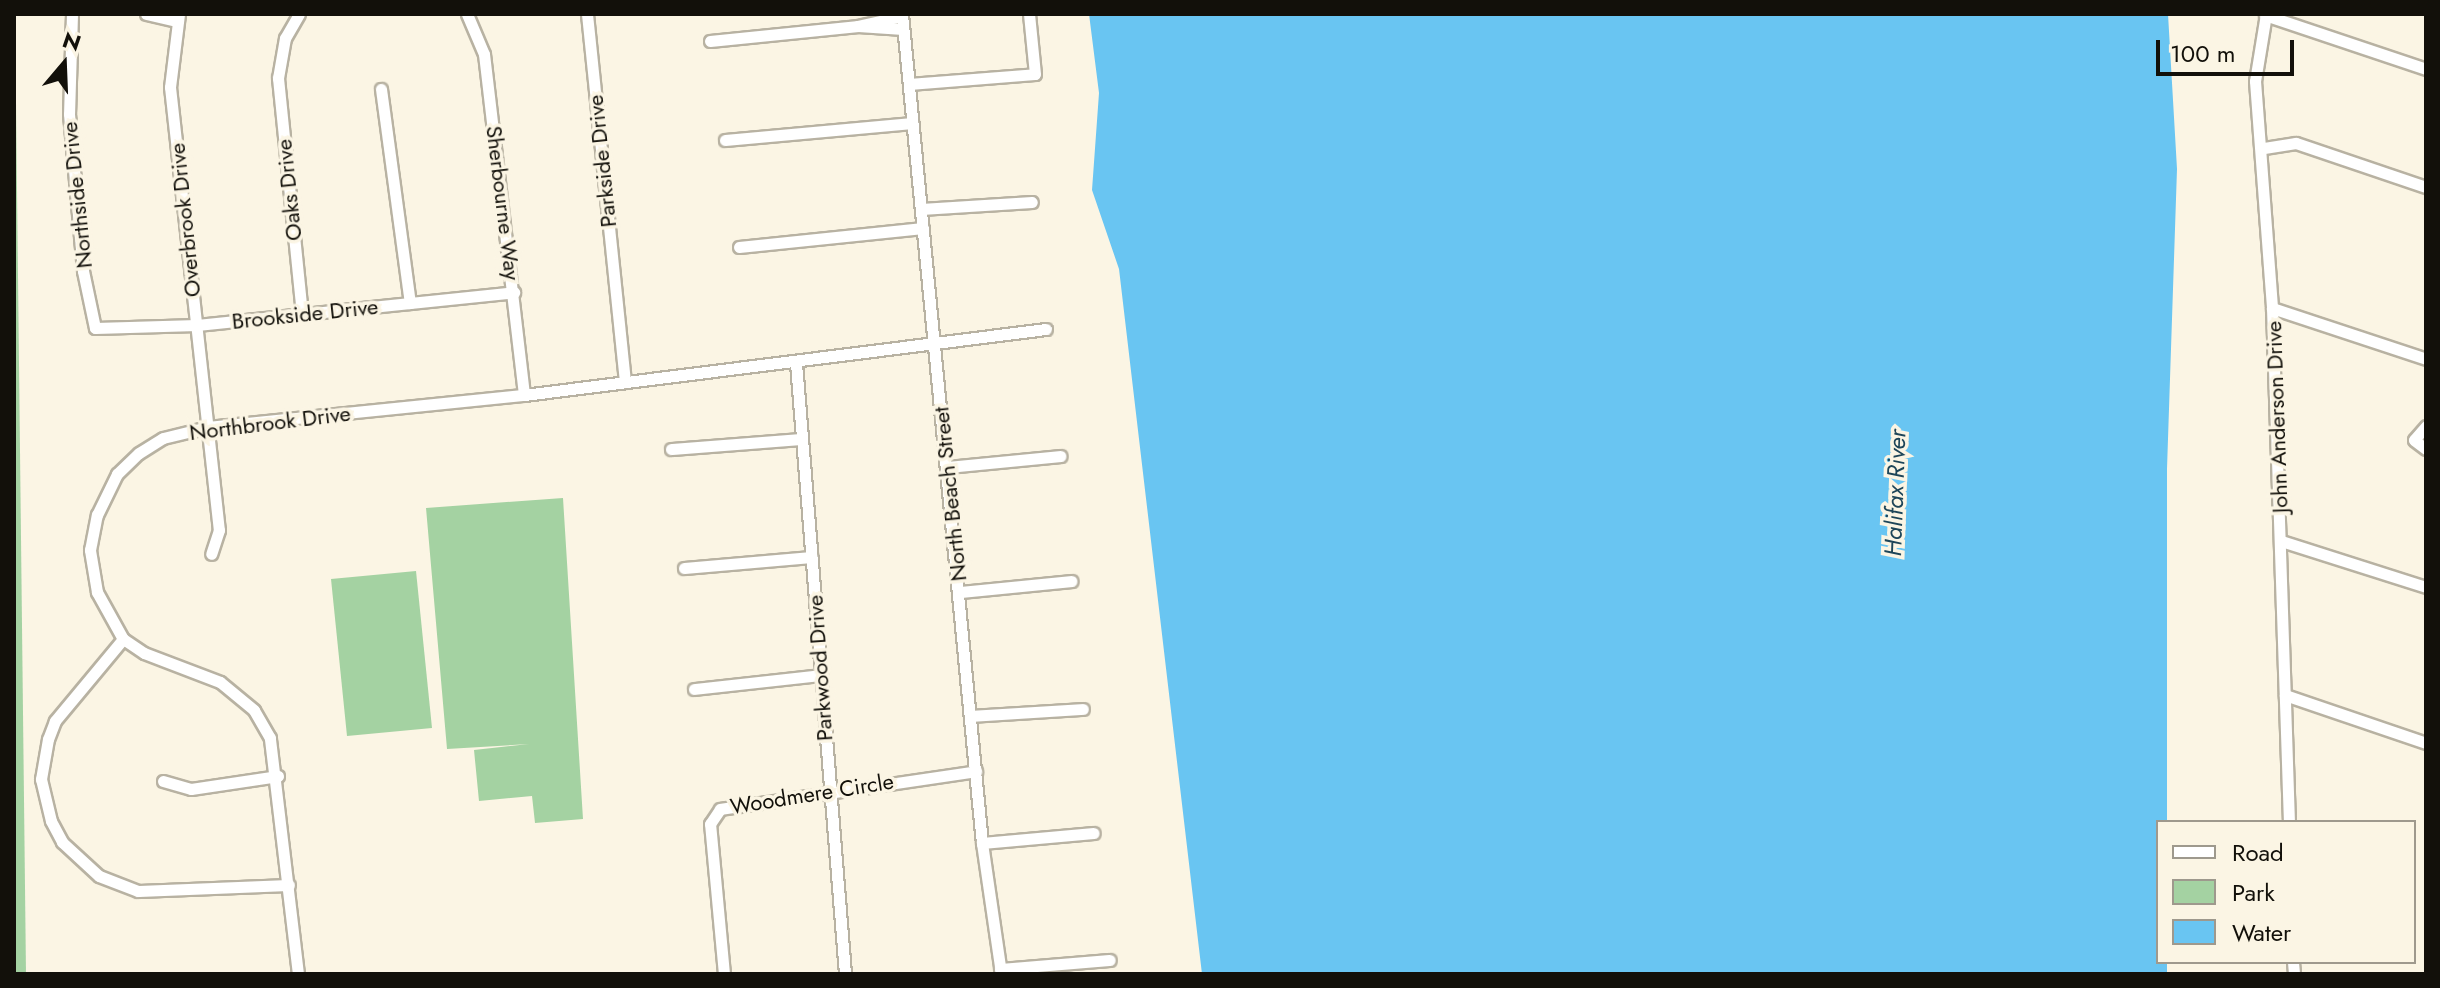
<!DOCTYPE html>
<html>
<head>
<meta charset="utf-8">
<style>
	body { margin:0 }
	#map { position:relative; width:2440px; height:988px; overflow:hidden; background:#fbf5e4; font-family:Jost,sans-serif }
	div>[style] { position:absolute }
	.green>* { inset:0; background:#a4d2a2 }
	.water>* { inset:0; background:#69c5f2 }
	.roads { filter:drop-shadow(2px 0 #b8b2a2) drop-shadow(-2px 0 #b8b2a2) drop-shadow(0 2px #b8b2a2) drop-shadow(0 -2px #b8b2a2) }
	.minor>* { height:11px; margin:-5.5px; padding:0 5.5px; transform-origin:5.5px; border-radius:5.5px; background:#fff }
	span { translate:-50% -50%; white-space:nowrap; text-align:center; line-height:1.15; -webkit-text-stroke:7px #fbf5e4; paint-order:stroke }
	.street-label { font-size:22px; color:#12100a }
	.water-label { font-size:24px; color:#1d4558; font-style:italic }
	.frame { position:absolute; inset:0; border:16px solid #12100a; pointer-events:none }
	.legend { position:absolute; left:2156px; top:820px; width:260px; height:144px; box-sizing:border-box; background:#fbf5e4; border:2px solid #9e998d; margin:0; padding:10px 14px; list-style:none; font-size:24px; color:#12100a }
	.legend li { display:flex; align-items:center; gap:16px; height:40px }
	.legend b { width:40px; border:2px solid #9e998d }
	.north { position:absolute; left:24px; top:24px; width:80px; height:80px; -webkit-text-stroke:6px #fbf5e4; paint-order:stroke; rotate:19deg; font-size:22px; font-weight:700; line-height:32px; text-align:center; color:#12100a }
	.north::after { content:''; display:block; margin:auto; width:28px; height:36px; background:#12100a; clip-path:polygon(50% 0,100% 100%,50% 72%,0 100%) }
	.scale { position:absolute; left:2156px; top:40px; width:138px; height:36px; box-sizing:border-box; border:4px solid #12100a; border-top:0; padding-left:10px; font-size:24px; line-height:28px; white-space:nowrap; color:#12100a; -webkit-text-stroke:6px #fbf5e4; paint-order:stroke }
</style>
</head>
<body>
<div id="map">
	<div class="green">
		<div style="clip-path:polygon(14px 14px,15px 14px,26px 974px,14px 974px)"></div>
		<div style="clip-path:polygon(563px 498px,583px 819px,535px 823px,532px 796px,479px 801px,474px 750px,529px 744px,447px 749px,426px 508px)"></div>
		<div style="clip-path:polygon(416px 571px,432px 728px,347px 736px,331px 579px)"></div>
	</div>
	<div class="water">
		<div style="clip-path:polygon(1089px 14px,2168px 14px,2177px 169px,2167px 469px,2167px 822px,2158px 822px,2158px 962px,2167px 962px,2167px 974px,1202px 974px,1119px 269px,1092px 190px,1099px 93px)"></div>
	</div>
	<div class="roads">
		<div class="minor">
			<div style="left:72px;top:14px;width:100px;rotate:91.7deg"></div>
			<div style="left:69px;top:114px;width:158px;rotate:84.9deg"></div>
			<div style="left:83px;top:271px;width:58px;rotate:78.1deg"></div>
			<div style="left:95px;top:328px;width:102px;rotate:-1.7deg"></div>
			<div style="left:197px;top:325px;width:319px;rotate:-5.9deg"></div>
			<div style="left:146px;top:14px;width:32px;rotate:13deg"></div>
			<div style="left:179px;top:14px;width:74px;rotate:97deg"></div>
			<div style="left:170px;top:87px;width:446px;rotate:83.7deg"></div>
			<div style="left:219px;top:530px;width:25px;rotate:108deg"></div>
			<div style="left:299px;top:14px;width:28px;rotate:120deg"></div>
			<div style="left:285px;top:38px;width:41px;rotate:99.9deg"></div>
			<div style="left:278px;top:78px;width:237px;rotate:84.2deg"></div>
			<div style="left:467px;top:14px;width:43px;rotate:67deg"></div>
			<div style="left:484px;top:54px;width:343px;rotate:83.3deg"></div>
			<div style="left:587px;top:14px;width:370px;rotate:84.1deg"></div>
			<div style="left:902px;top:14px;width:833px;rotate:84.49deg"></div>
			<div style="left:982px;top:843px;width:132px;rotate:81.7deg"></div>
			<div style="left:2266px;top:14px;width:68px;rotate:99.3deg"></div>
			<div style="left:2255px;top:81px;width:228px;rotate:85.7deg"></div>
			<div style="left:2272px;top:308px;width:514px;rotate:88.11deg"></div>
			<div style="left:2265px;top:15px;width:170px;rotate:18.5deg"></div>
			<div style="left:902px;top:16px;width:45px;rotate:167.2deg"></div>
			<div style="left:858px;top:26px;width:45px;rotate:3.8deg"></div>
			<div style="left:710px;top:41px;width:149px;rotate:-5.8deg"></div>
			<div style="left:909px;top:84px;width:126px;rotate:-4.5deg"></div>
			<div style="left:1035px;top:74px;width:60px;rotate:-95.7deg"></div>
			<div style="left:381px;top:89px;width:216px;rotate:82.3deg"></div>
			<div style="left:725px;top:140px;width:188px;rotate:-5.2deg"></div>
			<div style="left:2264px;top:148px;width:32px;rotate:-9deg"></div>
			<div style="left:2296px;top:143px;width:137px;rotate:18.7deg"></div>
			<div style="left:921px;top:209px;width:111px;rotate:-3.6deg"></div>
			<div style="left:739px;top:247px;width:185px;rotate:-5.9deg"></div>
			<div style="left:2272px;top:308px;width:162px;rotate:18.3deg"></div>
			<div style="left:796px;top:363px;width:613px;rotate:85.41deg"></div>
			<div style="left:2426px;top:426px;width:18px;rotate:131deg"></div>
			<div style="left:2414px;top:440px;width:15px;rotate:37deg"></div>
			<div style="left:671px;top:449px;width:131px;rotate:-4.4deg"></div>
			<div style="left:948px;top:467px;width:113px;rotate:-5.6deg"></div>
			<div style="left:2281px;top:541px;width:152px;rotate:17.6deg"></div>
			<div style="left:684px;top:568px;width:128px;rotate:-4.9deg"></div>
			<div style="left:961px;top:592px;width:111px;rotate:-5.7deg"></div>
			<div style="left:123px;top:639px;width:107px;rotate:129.7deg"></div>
			<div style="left:55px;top:721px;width:19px;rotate:111deg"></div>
			<div style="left:48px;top:739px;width:41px;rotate:99.9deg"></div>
			<div style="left:41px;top:779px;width:43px;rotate:76.6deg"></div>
			<div style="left:51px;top:821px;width:24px;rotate:62deg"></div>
			<div style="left:62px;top:842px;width:50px;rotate:42.6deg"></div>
			<div style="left:99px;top:876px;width:42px;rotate:21deg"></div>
			<div style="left:138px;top:891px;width:151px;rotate:-2.3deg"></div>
			<div style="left:694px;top:689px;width:128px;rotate:-6.3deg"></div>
			<div style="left:2285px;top:695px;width:149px;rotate:18.8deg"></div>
			<div style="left:971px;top:716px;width:112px;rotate:-3.6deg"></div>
			<div style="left:163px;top:781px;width:29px;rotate:16deg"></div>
			<div style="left:191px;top:789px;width:88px;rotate:-8.5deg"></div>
			<div style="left:982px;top:843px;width:112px;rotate:-5.1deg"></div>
			<div style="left:2293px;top:962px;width:12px;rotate:85deg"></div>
			<div style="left:1000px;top:969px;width:110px;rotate:-4.7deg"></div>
			<div style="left:298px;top:974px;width:238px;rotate:-96.8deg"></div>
			<div style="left:270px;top:738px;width:32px;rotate:-120deg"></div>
			<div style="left:254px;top:710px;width:44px;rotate:-140.5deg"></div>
			<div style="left:220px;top:682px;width:81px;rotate:-159.1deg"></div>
			<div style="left:144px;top:653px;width:25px;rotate:-146deg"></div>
			<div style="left:123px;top:639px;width:54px;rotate:-119deg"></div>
			<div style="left:97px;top:592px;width:43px;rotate:-99.5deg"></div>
			<div style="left:90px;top:550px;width:36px;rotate:-79deg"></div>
			<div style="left:97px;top:515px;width:46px;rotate:-64deg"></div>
			<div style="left:117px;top:474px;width:30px;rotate:-44deg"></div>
			<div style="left:139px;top:453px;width:28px;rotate:-32deg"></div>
			<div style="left:163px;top:438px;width:46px;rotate:-13.7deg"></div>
			<div style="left:208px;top:427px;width:318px;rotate:-5.8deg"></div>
			<div style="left:524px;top:395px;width:526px;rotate:-7.21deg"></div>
			<div style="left:724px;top:974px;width:151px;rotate:-95.3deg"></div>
			<div style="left:710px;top:824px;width:18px;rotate:-56deg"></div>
			<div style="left:720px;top:809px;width:259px;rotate:-8.4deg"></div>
		</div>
	</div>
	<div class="street-label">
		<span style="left:602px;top:161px;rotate:-96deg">Parkside Drive</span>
		<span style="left:289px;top:190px;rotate:-96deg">Oaks Drive</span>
		<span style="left:77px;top:195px;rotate:-96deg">Northside Drive</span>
		<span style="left:503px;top:203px;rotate:83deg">Sherbourne Way</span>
		<span style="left:185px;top:220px;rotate:-96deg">Overbrook Drive</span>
		<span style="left:305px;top:314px;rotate:-6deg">Brookside Drive</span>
		<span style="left:2277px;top:417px;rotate:-92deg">John Anderson Drive</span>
		<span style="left:270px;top:423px;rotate:-7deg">Northbrook Drive</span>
		<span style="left:950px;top:494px;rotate:-96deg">North Beach Street</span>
		<span style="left:820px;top:668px;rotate:-94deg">Parkwood Drive</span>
		<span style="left:812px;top:794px;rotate:-9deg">Woodmere Circle</span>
	</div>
	<div class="water-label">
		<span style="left:1895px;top:493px;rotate:-88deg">Halifax River</span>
	</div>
	<div class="frame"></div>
	<ul class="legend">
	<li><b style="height:10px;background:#fff"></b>Road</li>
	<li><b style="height:22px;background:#a4d2a2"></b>Park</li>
	<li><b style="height:22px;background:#69c5f2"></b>Water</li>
	</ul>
	<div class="north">N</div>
	<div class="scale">100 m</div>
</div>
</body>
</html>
